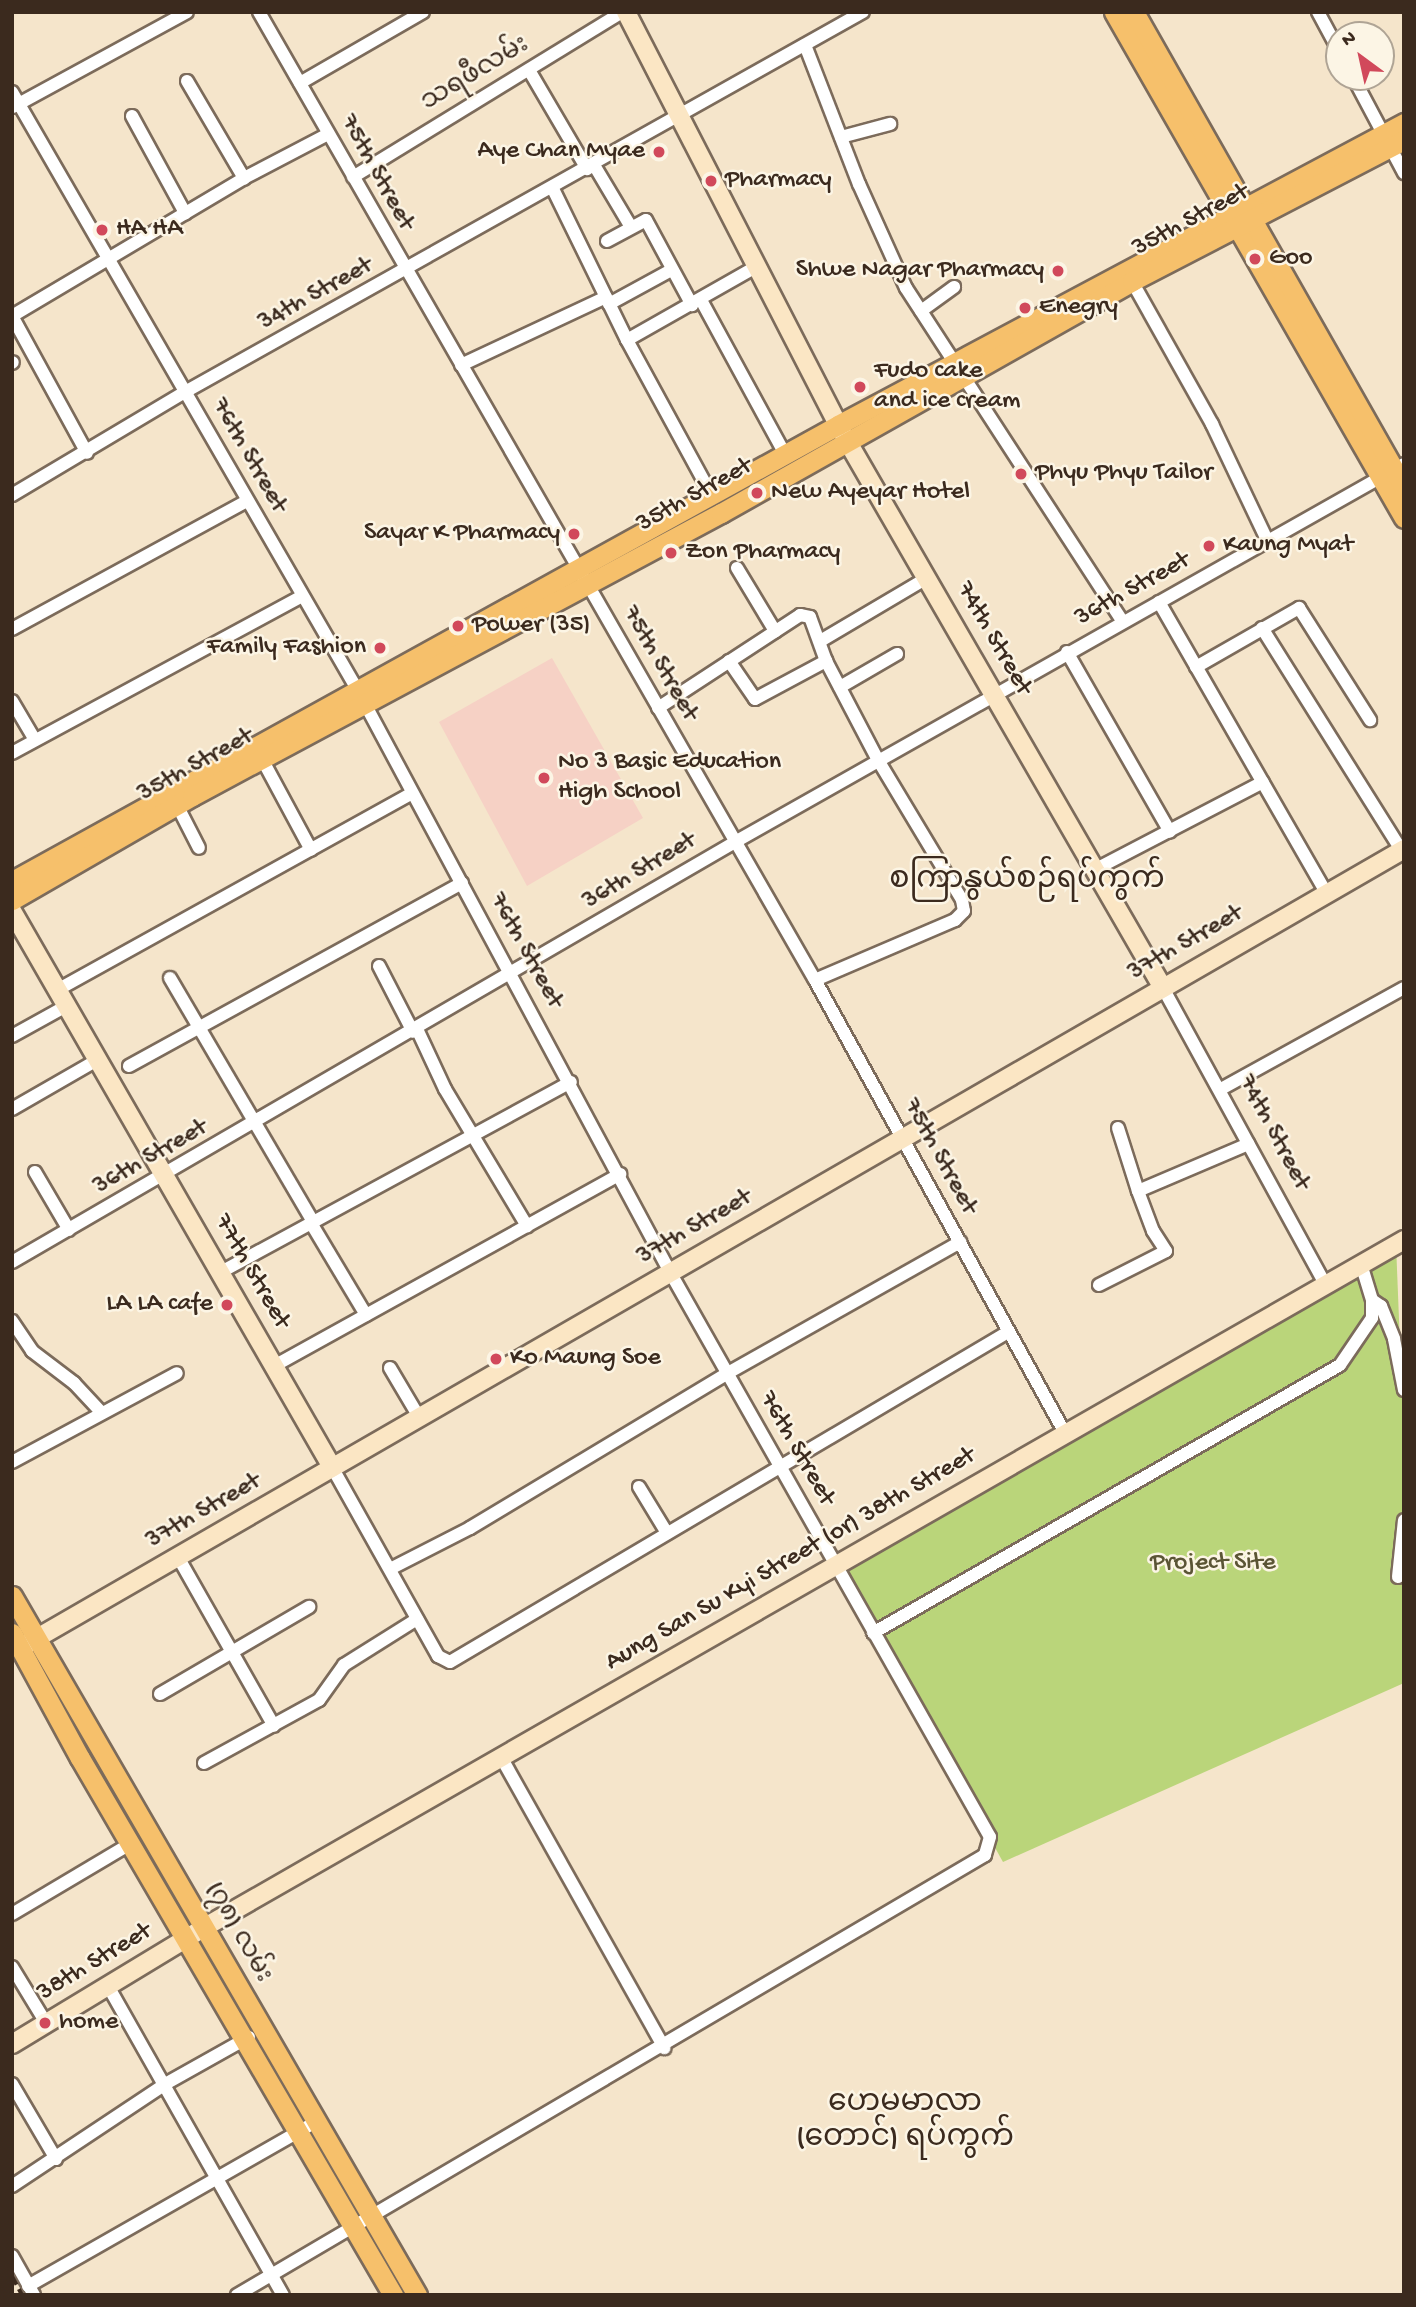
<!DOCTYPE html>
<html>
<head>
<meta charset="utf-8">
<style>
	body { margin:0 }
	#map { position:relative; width:1416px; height:2307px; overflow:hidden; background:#f5e5cb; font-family:"Gochi Hand","Noto Sans Myanmar",sans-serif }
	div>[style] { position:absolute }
	.built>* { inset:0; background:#f6d1c5 }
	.green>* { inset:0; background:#bad57a }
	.roads { filter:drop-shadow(2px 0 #7c6b5b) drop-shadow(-2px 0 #7c6b5b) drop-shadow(0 2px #7c6b5b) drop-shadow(0 -2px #7c6b5b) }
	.street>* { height:12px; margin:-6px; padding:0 6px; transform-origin:6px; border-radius:6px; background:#fff }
	.secondary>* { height:18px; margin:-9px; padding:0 9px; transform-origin:9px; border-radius:9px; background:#fbe6c4 }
	.primary>* { height:19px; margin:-9.5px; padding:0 9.5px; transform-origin:9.5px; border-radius:9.5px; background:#f6c06b }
	.rail>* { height:3.5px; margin-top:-1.75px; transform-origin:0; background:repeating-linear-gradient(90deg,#3b2a1e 0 10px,transparent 0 15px) }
	.dots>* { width:19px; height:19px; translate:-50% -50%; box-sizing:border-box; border:4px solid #fcf5e5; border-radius:50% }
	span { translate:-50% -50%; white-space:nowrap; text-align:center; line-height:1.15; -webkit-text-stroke:5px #fcf5e5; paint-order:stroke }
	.street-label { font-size:26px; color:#3b2a1e }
	.poi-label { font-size:26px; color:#3b2a1e }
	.right { translate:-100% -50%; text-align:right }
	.left { translate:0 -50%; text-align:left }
	.park-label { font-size:26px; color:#5b5535 }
	.quarter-label { font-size:30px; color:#3b2a1e }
	.frame { position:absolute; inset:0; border:14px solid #3b2a1e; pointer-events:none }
	.north { position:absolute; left:1325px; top:21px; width:70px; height:70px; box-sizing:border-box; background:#fcf5e5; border:2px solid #afa495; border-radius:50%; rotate:327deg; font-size:19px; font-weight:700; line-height:28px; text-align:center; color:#3b2a1e }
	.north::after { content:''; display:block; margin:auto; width:24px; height:32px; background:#d1495b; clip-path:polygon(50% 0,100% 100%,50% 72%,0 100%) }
</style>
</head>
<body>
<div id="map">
	<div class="built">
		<div style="clip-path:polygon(552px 658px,643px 818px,527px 886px,439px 722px)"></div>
	</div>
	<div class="green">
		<div style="clip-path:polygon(1396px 1244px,1404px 1445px,1404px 1683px,1003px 1862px,837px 1564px)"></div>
	</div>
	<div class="roads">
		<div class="street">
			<div style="left:259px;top:12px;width:1116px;rotate:60.13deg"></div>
			<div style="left:815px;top:980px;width:517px;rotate:61.11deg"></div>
			<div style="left:1318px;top:12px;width:44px;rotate:61.7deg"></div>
			<div style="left:805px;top:45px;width:149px;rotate:68.8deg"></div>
			<div style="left:859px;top:184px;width:114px;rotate:65.7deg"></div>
			<div style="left:906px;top:288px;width:398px;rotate:57deg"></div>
			<div style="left:529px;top:70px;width:115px;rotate:59.6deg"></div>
			<div style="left:1353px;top:77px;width:109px;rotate:62deg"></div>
			<div style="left:187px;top:81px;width:113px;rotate:59.6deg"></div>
			<div style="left:300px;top:83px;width:142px;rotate:-30deg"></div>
			<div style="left:12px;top:92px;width:690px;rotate:59.98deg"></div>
			<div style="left:357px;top:689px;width:662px;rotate:61.77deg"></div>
			<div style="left:670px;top:1272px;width:649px;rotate:60.47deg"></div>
			<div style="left:990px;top:1837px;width:19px;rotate:106deg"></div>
			<div style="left:985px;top:1855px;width:868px;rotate:149.53deg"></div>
			<div style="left:13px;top:107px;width:198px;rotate:-28.6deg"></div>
			<div style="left:132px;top:116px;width:111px;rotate:61.3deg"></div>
			<div style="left:841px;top:137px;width:51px;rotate:-14.9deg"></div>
			<div style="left:594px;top:165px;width:72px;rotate:59.2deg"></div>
			<div style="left:353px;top:177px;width:316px;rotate:-31.5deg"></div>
			<div style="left:553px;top:189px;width:168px;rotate:63.9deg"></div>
			<div style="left:627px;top:340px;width:178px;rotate:61.4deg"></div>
			<div style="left:607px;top:241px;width:44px;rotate:-28.3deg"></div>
			<div style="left:646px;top:220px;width:97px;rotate:61.6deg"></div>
			<div style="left:1129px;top:276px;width:170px;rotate:60.7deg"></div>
			<div style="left:1212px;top:424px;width:128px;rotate:64.6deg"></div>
			<div style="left:701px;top:300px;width:178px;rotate:61.4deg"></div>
			<div style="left:609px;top:304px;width:71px;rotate:-28.7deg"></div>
			<div style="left:921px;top:311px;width:41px;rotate:-36deg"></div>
			<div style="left:12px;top:316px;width:270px;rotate:-30.7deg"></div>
			<div style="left:244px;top:178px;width:95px;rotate:-27.6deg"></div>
			<div style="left:12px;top:316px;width:156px;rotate:61.3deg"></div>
			<div style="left:627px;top:340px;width:150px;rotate:-29.6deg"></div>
			<div style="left:12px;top:363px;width:1px;rotate:-45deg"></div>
			<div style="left:461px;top:365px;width:160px;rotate:-25.1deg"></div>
			<div style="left:12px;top:495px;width:201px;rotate:-30.8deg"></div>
			<div style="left:185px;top:392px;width:777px;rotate:-29.27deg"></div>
			<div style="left:737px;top:568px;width:74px;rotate:58.9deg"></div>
			<div style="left:1159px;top:602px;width:336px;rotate:60.1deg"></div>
			<div style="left:1262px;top:628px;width:262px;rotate:57.9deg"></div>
			<div style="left:12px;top:629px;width:268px;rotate:-28.6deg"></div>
			<div style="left:822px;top:640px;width:122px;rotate:-30.6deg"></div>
			<div style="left:1067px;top:652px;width:207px;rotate:60.2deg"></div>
			<div style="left:729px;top:661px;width:46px;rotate:55.6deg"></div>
			<div style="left:755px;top:699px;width:81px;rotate:-28.2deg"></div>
			<div style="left:1196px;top:667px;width:119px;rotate:-29.8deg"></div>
			<div style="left:1299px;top:608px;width:133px;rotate:57.6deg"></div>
			<div style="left:840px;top:687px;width:66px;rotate:-30.1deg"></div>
			<div style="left:12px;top:701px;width:45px;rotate:59.5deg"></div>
			<div style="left:658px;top:708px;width:170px;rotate:-33.2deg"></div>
			<div style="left:800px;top:615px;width:10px;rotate:11deg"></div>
			<div style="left:810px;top:617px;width:47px;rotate:70deg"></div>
			<div style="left:826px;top:661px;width:112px;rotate:62.3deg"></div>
			<div style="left:878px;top:760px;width:163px;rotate:59deg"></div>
			<div style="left:962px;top:900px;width:11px;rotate:80deg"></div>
			<div style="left:964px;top:911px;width:13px;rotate:135deg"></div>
			<div style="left:955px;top:920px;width:152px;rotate:156.8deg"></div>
			<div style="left:12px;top:753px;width:330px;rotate:-28.4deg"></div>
			<div style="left:262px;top:759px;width:103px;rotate:61.7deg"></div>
			<div style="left:177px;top:805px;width:48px;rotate:62.9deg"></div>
			<div style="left:1096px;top:869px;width:188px;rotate:-27.5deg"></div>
			<div style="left:379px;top:966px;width:74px;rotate:62.7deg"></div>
			<div style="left:170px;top:978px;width:283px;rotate:59.6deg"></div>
			<div style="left:1163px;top:988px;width:340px;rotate:61.3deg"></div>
			<div style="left:59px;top:989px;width:402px;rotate:-29deg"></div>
			<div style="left:417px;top:1029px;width:66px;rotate:65deg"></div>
			<div style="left:445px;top:1089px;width:160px;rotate:59.1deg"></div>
			<div style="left:12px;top:1036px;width:64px;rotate:-29deg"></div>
			<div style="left:129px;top:1066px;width:380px;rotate:-28.8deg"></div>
			<div style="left:1221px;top:1089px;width:209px;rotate:-28.9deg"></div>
			<div style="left:12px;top:1109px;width:100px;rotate:-29.9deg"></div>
			<div style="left:1118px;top:1128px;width:66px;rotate:72.4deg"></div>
			<div style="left:1138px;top:1191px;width:120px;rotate:-23.1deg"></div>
			<div style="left:35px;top:1172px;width:67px;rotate:59.6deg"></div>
			<div style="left:311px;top:1223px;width:107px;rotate:59.1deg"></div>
			<div style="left:12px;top:1262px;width:836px;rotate:-30.15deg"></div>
			<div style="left:735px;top:842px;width:768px;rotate:-29.47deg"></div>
			<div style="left:221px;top:1272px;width:398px;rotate:-28.5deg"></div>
			<div style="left:1099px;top:1285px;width:75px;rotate:-26.9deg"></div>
			<div style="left:1166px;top:1251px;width:24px;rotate:-123deg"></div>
			<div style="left:1153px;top:1231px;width:43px;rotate:-110.6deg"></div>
			<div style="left:1372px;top:1300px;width:11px;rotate:34deg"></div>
			<div style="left:1381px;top:1306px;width:35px;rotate:68deg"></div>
			<div style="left:1394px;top:1339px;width:52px;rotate:78.9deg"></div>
			<div style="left:12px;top:1321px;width:36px;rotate:56deg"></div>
			<div style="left:32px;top:1351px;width:53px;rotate:37.3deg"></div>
			<div style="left:74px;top:1383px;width:41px;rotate:47deg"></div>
			<div style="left:274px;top:1366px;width:396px;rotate:-29deg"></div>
			<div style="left:390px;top:1368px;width:57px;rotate:59.4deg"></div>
			<div style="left:12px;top:1462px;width:187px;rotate:-28.3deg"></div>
			<div style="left:332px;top:1467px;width:217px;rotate:60.7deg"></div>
			<div style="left:438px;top:1656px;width:13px;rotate:27deg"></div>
			<div style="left:450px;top:1662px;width:648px;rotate:-30.6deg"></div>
			<div style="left:639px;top:1487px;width:54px;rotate:58.7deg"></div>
			<div style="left:178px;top:1557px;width:194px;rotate:60.4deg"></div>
			<div style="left:390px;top:1569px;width:90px;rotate:-27.1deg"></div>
			<div style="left:470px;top:1528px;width:299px;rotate:-31deg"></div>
			<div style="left:726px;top:1374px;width:269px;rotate:-29.4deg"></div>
			<div style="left:1398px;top:1577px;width:57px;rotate:-84deg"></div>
			<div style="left:873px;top:1633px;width:538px;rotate:-29.85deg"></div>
			<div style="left:1340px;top:1365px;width:57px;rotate:-55.8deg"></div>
			<div style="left:1372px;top:1318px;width:18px;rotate:-90deg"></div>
			<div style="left:1372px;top:1300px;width:37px;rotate:-107deg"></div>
			<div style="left:160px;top:1694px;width:173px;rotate:-30.3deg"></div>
			<div style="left:501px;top:1757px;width:334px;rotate:60.7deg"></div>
			<div style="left:204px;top:1763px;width:131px;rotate:-28.7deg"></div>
			<div style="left:319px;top:1700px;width:43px;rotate:-54.5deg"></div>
			<div style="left:344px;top:1665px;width:86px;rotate:-32.2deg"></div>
			<div style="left:12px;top:1914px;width:137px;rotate:-30.7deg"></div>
			<div style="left:12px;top:1967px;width:66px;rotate:58.7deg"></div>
			<div style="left:108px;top:1986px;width:355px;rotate:60.5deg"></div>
			<div style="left:12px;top:2084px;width:87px;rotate:59.6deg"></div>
			<div style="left:12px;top:2186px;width:186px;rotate:-33.6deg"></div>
			<div style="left:167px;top:2083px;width:94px;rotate:-29.3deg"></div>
			<div style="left:12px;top:2256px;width:45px;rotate:60.6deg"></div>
			<div style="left:28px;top:2286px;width:329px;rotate:-29.7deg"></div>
		</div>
		<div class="secondary">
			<div style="left:626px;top:12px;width:464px;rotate:62.8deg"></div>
			<div style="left:838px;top:425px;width:650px;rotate:60deg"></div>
			<div style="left:12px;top:911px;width:642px;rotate:60.08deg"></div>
			<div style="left:25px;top:1645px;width:1592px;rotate:-29.99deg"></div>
			<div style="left:12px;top:2044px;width:226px;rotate:-31.2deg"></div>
			<div style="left:205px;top:1927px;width:1382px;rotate:-29.81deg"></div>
		</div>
		<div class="primary">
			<div style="left:1114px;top:12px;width:583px;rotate:60.18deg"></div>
			<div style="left:1134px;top:12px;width:546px;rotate:60.39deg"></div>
			<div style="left:12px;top:881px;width:944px;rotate:-28.9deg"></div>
			<div style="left:838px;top:425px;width:642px;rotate:-28.08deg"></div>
			<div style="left:12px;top:900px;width:208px;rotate:-30deg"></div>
			<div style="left:192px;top:796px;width:600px;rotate:-28.15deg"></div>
			<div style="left:721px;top:513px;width:472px;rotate:-29.4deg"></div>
			<div style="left:1132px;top:281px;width:306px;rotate:-27.4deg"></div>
			<div style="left:12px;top:1596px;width:808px;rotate:59.91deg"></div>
			<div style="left:12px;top:1633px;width:142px;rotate:61.5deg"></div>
			<div style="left:80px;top:1758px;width:622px;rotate:59.76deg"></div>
		</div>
	</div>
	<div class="rail">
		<div style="left:12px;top:2276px;width:21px;rotate:62deg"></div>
	</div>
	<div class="dots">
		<div style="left:659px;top:152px;background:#d1495b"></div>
		<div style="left:711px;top:181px;background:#d1495b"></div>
		<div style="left:102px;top:230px;background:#d1495b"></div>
		<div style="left:1255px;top:259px;background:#d1495b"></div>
		<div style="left:1058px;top:271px;background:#d1495b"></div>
		<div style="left:1025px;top:308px;background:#d1495b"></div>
		<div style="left:860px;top:387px;background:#d1495b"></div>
		<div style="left:1021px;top:474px;background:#d1495b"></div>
		<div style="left:757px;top:493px;background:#d1495b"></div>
		<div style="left:574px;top:534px;background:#d1495b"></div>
		<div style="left:1209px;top:546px;background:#d1495b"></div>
		<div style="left:671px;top:553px;background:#d1495b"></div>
		<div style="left:458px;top:626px;background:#d1495b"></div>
		<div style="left:380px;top:648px;background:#d1495b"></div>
		<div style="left:544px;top:778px;background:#d1495b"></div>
		<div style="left:227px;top:1305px;background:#d1495b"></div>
		<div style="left:496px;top:1359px;background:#d1495b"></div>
		<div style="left:45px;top:2023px;background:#d1495b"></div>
	</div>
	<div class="street-label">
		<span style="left:476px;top:75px;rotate:-31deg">သရဖီလမ်း</span>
		<span style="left:376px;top:173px;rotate:61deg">75th Street</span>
		<span style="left:1191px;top:221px;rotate:-28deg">35th Street</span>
		<span style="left:316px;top:295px;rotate:-29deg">34th Street</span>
		<span style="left:248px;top:456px;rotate:60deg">76th Street</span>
		<span style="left:695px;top:496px;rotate:-29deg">35th Street</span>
		<span style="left:1133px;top:590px;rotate:-29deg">36th Street</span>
		<span style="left:993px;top:639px;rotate:60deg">74th Street</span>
		<span style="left:659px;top:664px;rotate:60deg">75th Street</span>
		<span style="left:196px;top:766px;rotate:-29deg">35th Street</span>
		<span style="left:640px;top:872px;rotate:-31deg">36th Street</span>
		<span style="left:1186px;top:944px;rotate:-30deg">37th Street</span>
		<span style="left:525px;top:951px;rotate:61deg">76th Street</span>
		<span style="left:1273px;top:1133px;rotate:62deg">74th Street</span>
		<span style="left:939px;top:1157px;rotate:61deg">75th Street</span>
		<span style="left:151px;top:1158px;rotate:-30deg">36th Street</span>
		<span style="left:695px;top:1228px;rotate:-30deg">37th Street</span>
		<span style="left:251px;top:1272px;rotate:60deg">77th Street</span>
		<span style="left:796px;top:1449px;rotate:60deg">76th Street</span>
		<span style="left:204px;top:1512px;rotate:-30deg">37th Street</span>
		<span style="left:791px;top:1560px;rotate:-30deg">Aung San Su Kyi Street (or) 38th Street</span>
		<span style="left:237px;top:1933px;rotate:61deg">(၇၈) လမ်း</span>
		<span style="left:95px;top:1963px;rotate:-31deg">38th Street</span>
	</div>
	<div class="poi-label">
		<span class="right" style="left:645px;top:152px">Aye Chan Myae</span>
		<span class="left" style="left:725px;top:181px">Pharmacy</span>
		<span class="left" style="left:116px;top:230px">HA HA</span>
		<span class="left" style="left:1269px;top:259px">Goo</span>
		<span class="right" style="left:1044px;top:271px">Shwe Nagar Pharmacy</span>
		<span class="left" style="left:1039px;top:308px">Enegry</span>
		<span class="left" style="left:874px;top:387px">Fudo cake<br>and ice cream</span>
		<span class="left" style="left:1035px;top:474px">Phyu Phyu Tailor</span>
		<span class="left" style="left:771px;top:493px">New Ayeyar Hotel</span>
		<span class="right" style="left:560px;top:534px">Sayar K Pharmacy</span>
		<span class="left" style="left:1223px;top:546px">Kaung Myat</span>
		<span class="left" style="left:685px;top:553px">Zon Pharmacy</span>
		<span class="left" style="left:472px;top:626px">Power (35)</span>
		<span class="right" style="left:366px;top:648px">Family Fashion</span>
		<span class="left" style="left:558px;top:778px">No 3 Basic Education<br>High School</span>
		<span class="right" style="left:213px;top:1305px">LA LA cafe</span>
		<span class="left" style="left:510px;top:1359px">Ko Maung Soe</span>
		<span class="left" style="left:59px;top:2023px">home</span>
	</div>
	<div class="park-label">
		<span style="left:1213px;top:1564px">Project Site</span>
	</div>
	<div class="quarter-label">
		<span style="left:1027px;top:882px">စကြာနွယ်စဉ်ရပ်ကွက်</span>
		<span style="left:905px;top:2122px">ဟေမမာလာ<br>(တောင်) ရပ်ကွက်</span>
	</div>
	<div class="frame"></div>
	<div class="north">N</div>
</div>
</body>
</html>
